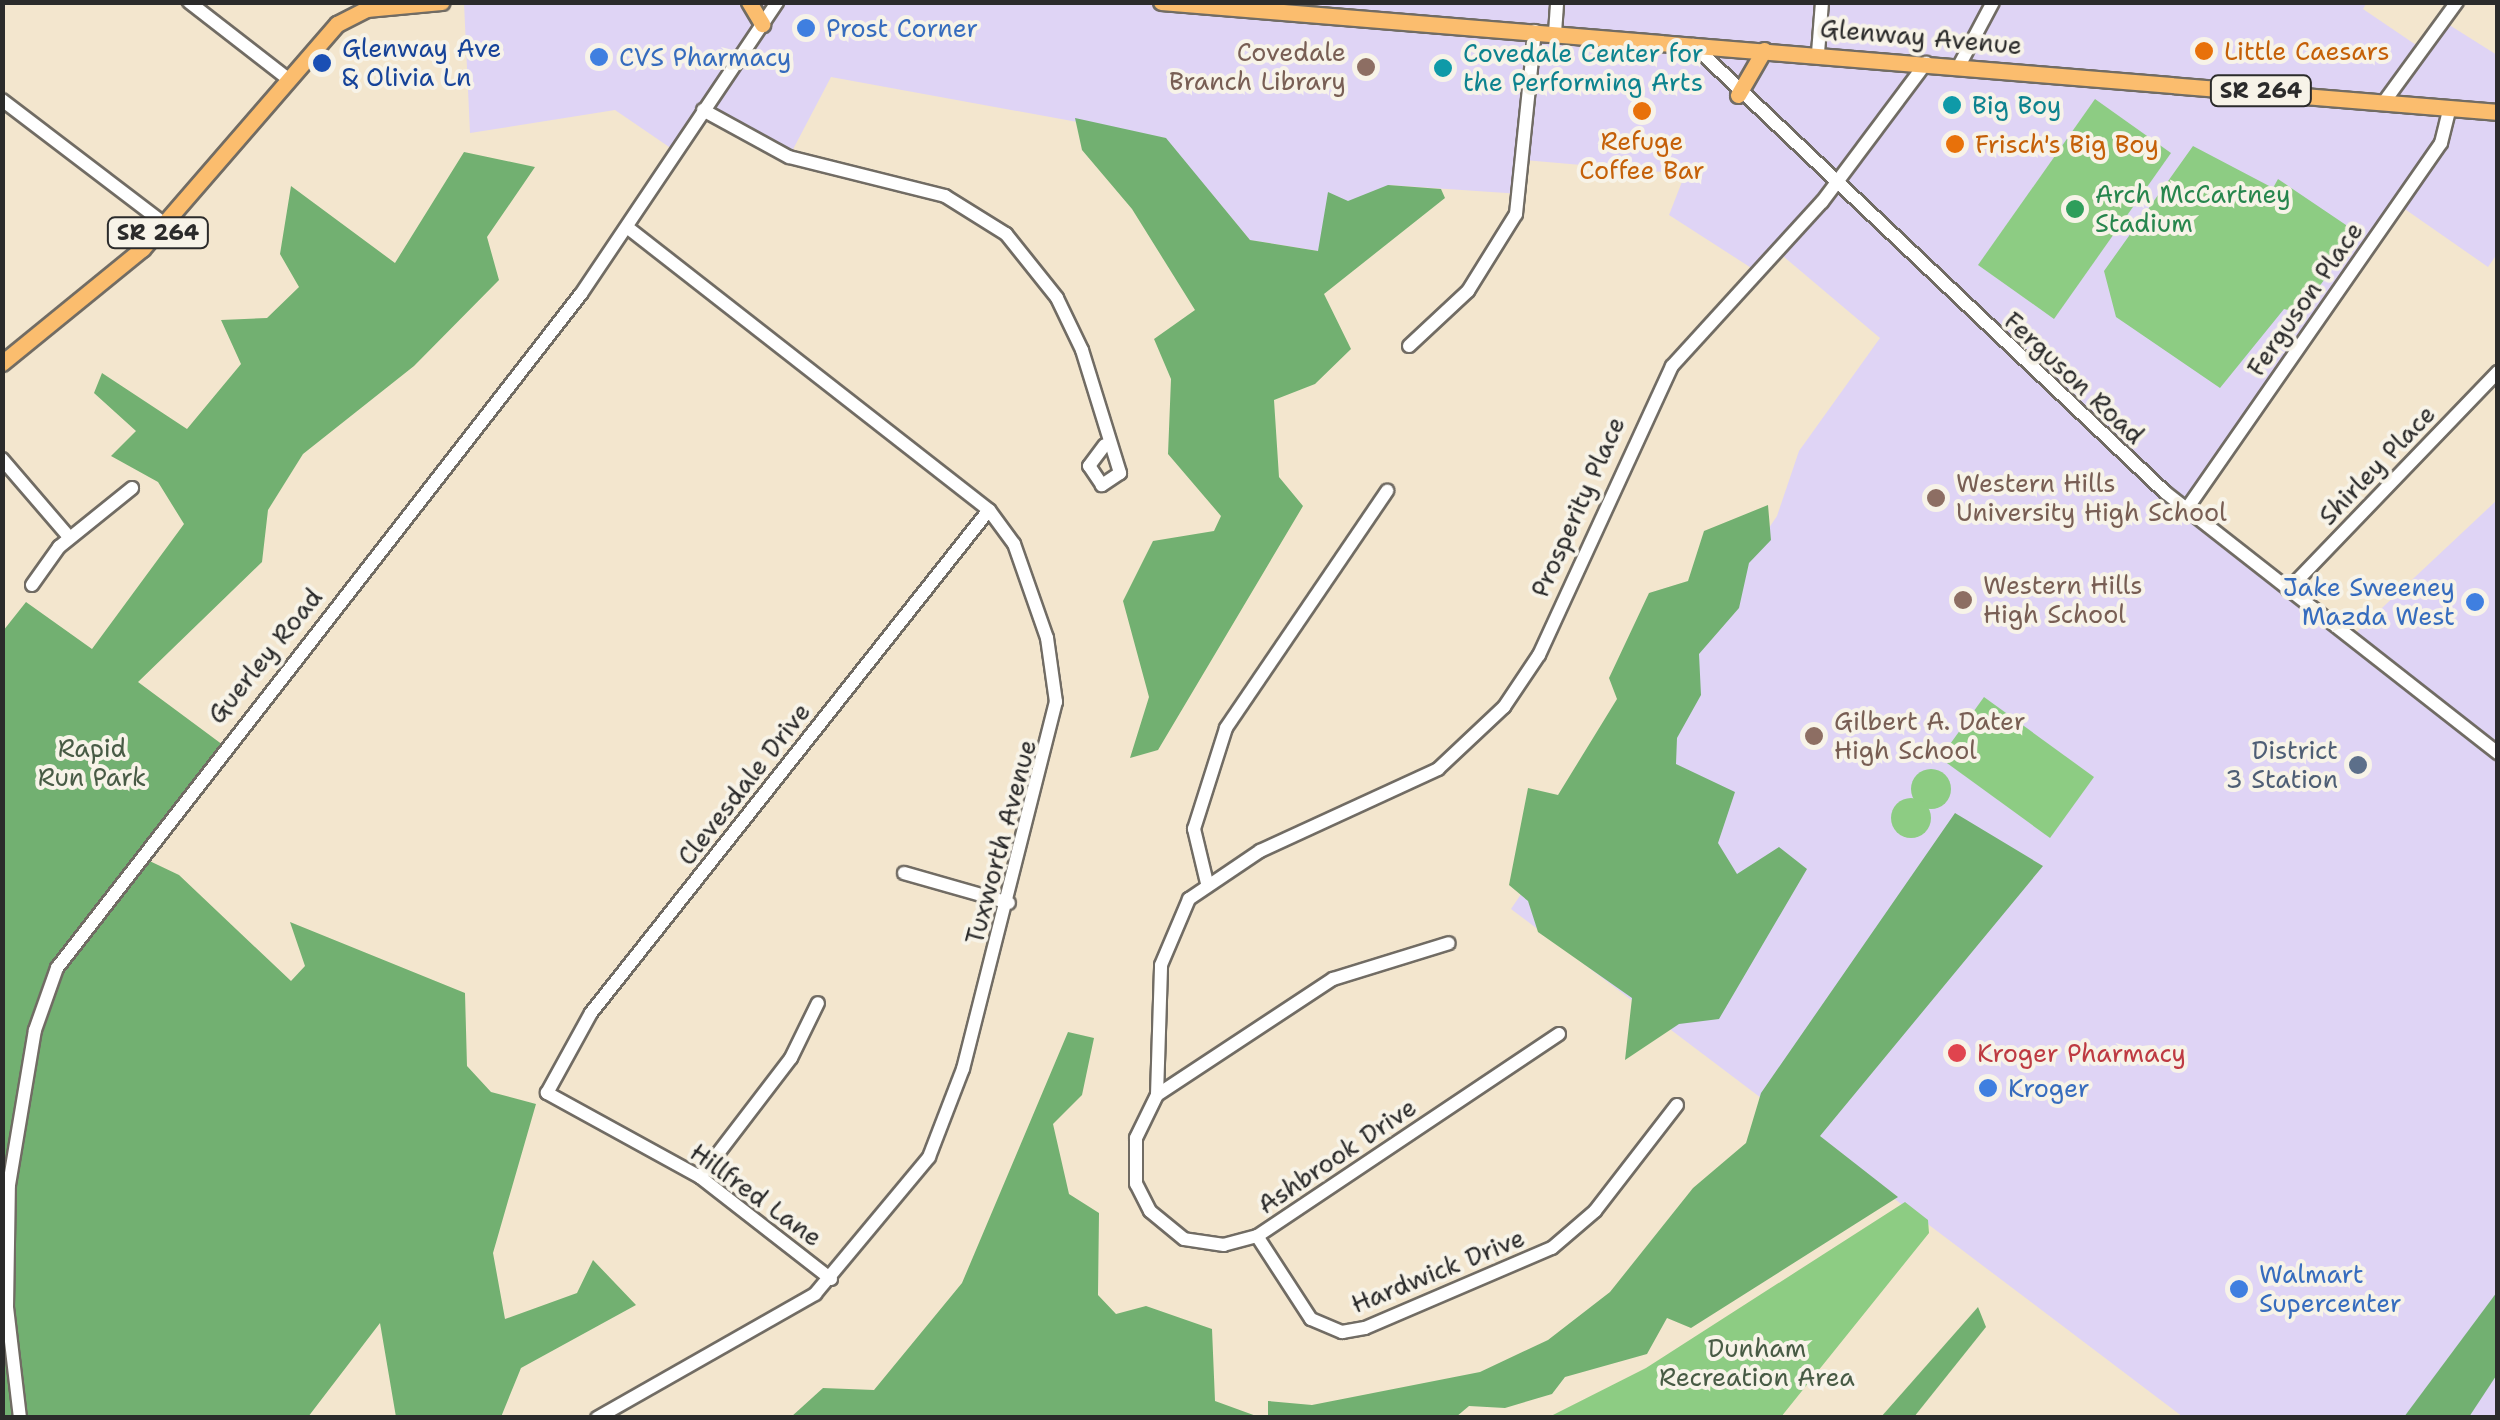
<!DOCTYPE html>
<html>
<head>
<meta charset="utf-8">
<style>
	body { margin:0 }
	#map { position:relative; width:2500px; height:1420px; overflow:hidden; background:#f3e6ce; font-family:"Shantell Sans",sans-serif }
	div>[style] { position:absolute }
	.built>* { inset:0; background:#dfd4f5 }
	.green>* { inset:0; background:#8dcc83 }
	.round { border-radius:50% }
	.forest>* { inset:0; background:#72b071 }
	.roads { filter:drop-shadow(2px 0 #716c64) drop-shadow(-2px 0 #716c64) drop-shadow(0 2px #716c64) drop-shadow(0 -2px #716c64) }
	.minor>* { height:12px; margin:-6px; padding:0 6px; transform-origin:6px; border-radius:6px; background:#fff }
	.major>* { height:15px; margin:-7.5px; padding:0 7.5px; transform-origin:7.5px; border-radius:7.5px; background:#fbbd6e }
	.dots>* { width:28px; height:28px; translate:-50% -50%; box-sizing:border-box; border:5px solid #f7f3e8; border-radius:50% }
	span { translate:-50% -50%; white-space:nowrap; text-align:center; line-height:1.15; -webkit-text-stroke:8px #f7f3e8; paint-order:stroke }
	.shield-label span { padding:2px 8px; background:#f7f3e8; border:2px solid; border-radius:8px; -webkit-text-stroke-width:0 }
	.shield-label { font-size:22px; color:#2b2b2b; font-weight:700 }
	.shop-label { font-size:25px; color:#366cbe }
	.left { translate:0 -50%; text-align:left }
	.right { translate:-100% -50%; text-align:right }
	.street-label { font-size:25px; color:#2b2b2b }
	.transit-label { font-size:25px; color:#164399 }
	.food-label { font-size:25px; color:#c56008 }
	.education-label { font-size:25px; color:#785e54 }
	.culture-label { font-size:25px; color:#0d838f }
	.leisure-label { font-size:25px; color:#27864d }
	.park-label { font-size:25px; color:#485b45 }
	.service-label { font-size:25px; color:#4e5e75 }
	.health-label { font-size:25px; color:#be3a42 }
	.frame { position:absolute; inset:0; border:5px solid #2b2b2b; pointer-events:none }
</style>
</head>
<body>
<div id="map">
	<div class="built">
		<div style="clip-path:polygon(2367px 2px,2363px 9px,2422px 49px,2443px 21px,2497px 55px,2497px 254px,2488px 267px,2399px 205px,2186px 510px,2350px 638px,2497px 500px,2497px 1417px,2183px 1417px,1511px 909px,1777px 516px,1799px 451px,1880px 338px,1777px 251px,1756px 271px,1669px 215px,1685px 174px,1524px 160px,1521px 194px,1388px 185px,1318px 251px,1250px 240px,1165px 138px,831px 77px,789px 157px,703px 110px,675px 151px,615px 110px,470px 133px,464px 3px)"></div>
	</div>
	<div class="green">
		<div style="clip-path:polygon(2095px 99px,2171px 153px,2054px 319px,1978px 265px)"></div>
		<div style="clip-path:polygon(2193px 146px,2273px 188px,2278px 179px,2346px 225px,2348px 247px,2300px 313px,2284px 309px,2220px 388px,2116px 317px,2104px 271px)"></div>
		<div style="clip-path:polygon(1984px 697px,2094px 777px,2050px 838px,1940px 758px)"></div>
		<div class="round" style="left:1911px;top:769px;width:40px;height:40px"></div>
		<div class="round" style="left:1891px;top:798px;width:40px;height:40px"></div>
		<div style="clip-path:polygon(1905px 1202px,1928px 1220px,1929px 1233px,1781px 1417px,1549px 1417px,1646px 1368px)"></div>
	</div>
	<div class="forest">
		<div style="clip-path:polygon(1075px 118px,1166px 138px,1250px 240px,1318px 251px,1328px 192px,1348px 201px,1388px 185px,1441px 189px,1445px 198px,1324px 294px,1351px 349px,1315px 384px,1274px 400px,1279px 477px,1303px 506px,1158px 750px,1130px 758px,1149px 697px,1123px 601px,1153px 541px,1214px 531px,1221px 516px,1168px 454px,1171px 379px,1154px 339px,1195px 310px,1132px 209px,1082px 150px)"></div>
		<div style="clip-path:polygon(464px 152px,535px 167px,487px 237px,499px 280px,414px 366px,303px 454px,268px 510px,262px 562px,138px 682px,223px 745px,137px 855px,179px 875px,291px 981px,305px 966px,290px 922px,465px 993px,467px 1066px,491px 1092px,536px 1104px,493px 1253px,505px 1319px,577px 1293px,593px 1260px,636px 1305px,521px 1368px,501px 1417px,396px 1417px,380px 1323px,308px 1417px,3px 1418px,3px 631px,26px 602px,92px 649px,184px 524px,158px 482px,111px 456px,136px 431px,94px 393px,102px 373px,187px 429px,241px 364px,221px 320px,267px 318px,299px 287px,280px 254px,291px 186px,395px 263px)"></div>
		<div style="clip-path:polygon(1768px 505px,1771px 540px,1749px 563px,1739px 608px,1699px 654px,1701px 695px,1677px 738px,1676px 764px,1735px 792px,1718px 843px,1737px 874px,1779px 847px,1807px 869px,1719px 1019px,1679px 1024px,1625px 1060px,1632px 998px,1538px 932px,1528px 901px,1509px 885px,1528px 788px,1558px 795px,1617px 699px,1609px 678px,1649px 593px,1688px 581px,1704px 531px)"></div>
		<div style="clip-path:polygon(1955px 813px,2043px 866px,1820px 1136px,1898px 1197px,1691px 1328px,1667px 1318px,1647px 1354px,1565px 1377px,1552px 1394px,1505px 1408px,1469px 1406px,1456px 1417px,1268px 1417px,1268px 1401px,1312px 1405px,1480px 1372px,1548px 1340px,1610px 1292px,1693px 1188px,1746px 1143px,1761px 1093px)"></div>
		<div style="clip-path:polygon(1068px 1032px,1094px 1038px,1082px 1095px,1053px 1124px,1069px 1194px,1099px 1213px,1098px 1295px,1116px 1314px,1146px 1306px,1212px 1329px,1215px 1401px,1259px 1417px,791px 1417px,823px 1388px,874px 1390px,962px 1283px)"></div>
		<div style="clip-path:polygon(2497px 1292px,2496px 1376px,2469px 1417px,2404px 1417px)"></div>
		<div style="clip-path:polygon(1978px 1307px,1986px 1327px,1914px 1417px,1881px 1417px)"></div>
	</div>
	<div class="roads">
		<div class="minor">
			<div style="left:189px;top:2px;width:124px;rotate:37.8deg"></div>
			<div style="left:1555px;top:33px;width:31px;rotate:-86deg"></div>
			<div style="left:1693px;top:45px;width:651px;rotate:43.45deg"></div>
			<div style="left:2166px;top:493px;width:422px;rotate:38.1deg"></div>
			<div style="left:1818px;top:53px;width:51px;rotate:-85.5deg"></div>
			<div style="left:1959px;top:66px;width:72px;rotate:-62deg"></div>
			<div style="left:2px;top:100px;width:206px;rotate:37.3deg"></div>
			<div style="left:2384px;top:102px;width:124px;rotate:-53.9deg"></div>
			<div style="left:703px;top:110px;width:98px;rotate:28.7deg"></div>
			<div style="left:789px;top:157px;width:161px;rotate:14deg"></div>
			<div style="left:945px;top:196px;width:72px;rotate:31.9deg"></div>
			<div style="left:1006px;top:234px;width:82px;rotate:51.4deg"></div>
			<div style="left:1057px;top:298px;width:58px;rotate:64.3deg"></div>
			<div style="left:1082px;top:350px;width:129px;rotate:72.8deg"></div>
			<div style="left:1120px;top:473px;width:22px;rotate:146deg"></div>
			<div style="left:1102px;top:485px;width:23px;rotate:-124deg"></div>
			<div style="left:1089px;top:466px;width:26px;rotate:-53deg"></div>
			<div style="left:1409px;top:346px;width:81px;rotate:-43deg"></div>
			<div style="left:1468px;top:291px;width:91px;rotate:-58.1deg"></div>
			<div style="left:1516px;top:214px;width:184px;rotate:-84.1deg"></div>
			<div style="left:2px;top:459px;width:103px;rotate:49.3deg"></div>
			<div style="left:2186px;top:510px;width:447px;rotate:-55.2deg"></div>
			<div style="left:2441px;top:143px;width:36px;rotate:-76deg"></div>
			<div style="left:32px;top:585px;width:47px;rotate:-54.6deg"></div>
			<div style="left:59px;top:547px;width:94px;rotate:-38.9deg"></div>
			<div style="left:2288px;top:590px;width:303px;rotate:-46.1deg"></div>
			<div style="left:904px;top:873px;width:109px;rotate:15.9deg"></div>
			<div style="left:1207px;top:883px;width:56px;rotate:-103.5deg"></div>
			<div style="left:1194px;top:829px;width:106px;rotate:-72.4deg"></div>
			<div style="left:1226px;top:728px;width:287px;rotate:-55.8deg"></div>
			<div style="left:1559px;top:1034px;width:363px;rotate:146.2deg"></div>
			<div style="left:1257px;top:1236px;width:34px;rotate:165deg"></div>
			<div style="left:1224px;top:1245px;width:40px;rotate:-171.5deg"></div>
			<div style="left:1184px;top:1239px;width:44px;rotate:-140.5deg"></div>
			<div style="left:1150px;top:1211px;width:30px;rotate:-117deg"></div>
			<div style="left:1136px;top:1184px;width:46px;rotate:-90deg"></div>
			<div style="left:1136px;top:1138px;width:48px;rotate:-64deg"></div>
			<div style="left:1157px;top:1095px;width:130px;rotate:-88.2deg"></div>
			<div style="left:1161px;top:965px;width:72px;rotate:-67deg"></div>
			<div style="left:1189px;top:899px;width:86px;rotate:-34.1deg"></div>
			<div style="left:1260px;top:851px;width:196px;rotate:-24.7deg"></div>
			<div style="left:1438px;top:769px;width:91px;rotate:-43.2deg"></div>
			<div style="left:1504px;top:707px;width:63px;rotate:-56.1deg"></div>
			<div style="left:1539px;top:655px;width:318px;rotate:-65.3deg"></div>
			<div style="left:1672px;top:366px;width:222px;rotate:-47.6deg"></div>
			<div style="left:1822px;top:202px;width:174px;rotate:-53.2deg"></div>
			<div style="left:1157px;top:1095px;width:211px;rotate:-33.4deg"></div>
			<div style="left:1333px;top:979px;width:121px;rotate:-17.2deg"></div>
			<div style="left:700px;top:1177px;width:150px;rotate:-52.6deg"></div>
			<div style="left:791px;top:1058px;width:61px;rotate:-63.9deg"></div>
			<div style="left:1257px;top:1236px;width:99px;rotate:57deg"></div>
			<div style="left:1311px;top:1319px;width:34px;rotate:23deg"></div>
			<div style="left:1342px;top:1332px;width:23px;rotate:-10deg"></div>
			<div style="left:1365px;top:1328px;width:203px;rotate:-23.2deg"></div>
			<div style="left:1552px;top:1248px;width:57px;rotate:-40.7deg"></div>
			<div style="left:1595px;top:1211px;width:134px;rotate:-52.3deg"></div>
			<div style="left:831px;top:1279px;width:166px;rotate:-142.1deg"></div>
			<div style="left:700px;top:1177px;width:175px;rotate:-151.2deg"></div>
			<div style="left:547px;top:1093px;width:91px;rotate:-61.2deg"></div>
			<div style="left:591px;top:1013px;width:641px;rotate:-51.65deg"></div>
			<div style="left:20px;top:1418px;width:112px;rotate:-96.7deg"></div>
			<div style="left:7px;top:1307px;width:122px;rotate:-89.1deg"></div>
			<div style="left:9px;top:1185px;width:157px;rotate:-80.5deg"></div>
			<div style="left:35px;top:1030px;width:66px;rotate:-70.5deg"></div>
			<div style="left:57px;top:968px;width:854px;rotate:-52.14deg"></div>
			<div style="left:581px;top:294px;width:352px;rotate:-56.1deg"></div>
			<div style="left:597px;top:1418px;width:251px;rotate:-29.6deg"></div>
			<div style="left:815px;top:1294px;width:178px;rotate:-50.2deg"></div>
			<div style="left:929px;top:1157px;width:94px;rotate:-68.9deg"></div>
			<div style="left:963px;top:1069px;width:379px;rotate:-75.8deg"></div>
			<div style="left:1056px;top:702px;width:65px;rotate:-98deg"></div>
			<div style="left:1047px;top:638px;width:100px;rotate:-109.3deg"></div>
			<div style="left:1014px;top:544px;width:42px;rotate:-126.3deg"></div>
			<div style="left:989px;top:510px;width:458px;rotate:-142deg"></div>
		</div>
		<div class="major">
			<div style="left:749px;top:2px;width:26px;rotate:59deg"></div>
			<div style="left:1161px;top:2px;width:1342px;rotate:4.7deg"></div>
			<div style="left:1738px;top:95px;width:52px;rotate:-60deg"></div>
			<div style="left:2px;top:363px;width:181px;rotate:-39.2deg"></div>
			<div style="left:142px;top:249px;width:298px;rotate:-49.1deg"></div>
			<div style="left:337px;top:24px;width:33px;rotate:-27deg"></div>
			<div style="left:366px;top:9px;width:76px;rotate:-5.3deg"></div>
		</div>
	</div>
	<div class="dots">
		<div style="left:806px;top:28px;background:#3f7fe0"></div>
		<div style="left:2204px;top:51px;background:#e8710a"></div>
		<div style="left:599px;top:57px;background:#3f7fe0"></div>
		<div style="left:322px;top:63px;background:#1a4fb4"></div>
		<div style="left:1366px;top:67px;background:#8d6e63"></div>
		<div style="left:1443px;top:68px;background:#0f9aa8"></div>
		<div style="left:1952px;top:105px;background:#0f9aa8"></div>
		<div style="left:1642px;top:111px;background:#e8710a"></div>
		<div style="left:1955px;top:144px;background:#e8710a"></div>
		<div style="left:2075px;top:209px;background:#2e9e5b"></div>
		<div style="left:1936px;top:498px;background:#8d6e63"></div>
		<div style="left:1963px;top:600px;background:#8d6e63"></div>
		<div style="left:2475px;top:602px;background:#3f7fe0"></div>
		<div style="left:1814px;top:736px;background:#8d6e63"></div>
		<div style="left:2358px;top:765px;background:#5c6f8a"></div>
		<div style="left:1957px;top:1053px;background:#e0444e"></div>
		<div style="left:1988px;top:1088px;background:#3f7fe0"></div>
		<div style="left:2239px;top:1289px;background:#3f7fe0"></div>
	</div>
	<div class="shield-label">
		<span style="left:2261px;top:91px">SR 264</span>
		<span style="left:158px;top:233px">SR 264</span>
	</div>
	<div class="shop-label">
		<span class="left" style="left:826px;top:28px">Prost Corner</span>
		<span class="left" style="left:619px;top:57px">CVS Pharmacy</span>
		<span class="right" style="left:2455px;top:602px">Jake Sweeney<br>Mazda West</span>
		<span class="left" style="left:2008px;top:1088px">Kroger</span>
		<span class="left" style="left:2259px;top:1289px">Walmart<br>Supercenter</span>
	</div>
	<div class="street-label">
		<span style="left:1921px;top:37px;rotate:5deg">Glenway Avenue</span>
		<span style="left:2305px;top:299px;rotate:-55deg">Ferguson Place</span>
		<span style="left:2074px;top:378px;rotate:43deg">Ferguson Road</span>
		<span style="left:2377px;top:465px;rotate:-46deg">Shirley Place</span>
		<span style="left:1578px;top:507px;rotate:-66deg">Prosperity Place</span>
		<span style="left:265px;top:656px;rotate:-51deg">Guerley Road</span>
		<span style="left:744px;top:784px;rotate:-52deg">Clevesdale Drive</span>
		<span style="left:1001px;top:842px;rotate:-75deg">Tuxworth Avenue</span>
		<span style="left:1337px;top:1156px;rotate:-34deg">Ashbrook Drive</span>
		<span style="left:756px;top:1195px;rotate:36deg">Hillfred Lane</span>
		<span style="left:1438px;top:1271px;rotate:-22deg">Hardwick Drive</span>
	</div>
	<div class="transit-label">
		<span class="left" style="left:342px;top:63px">Glenway Ave<br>&amp; Olivia Ln</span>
	</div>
	<div class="food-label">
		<span class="left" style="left:2224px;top:51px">Little Caesars</span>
		<span style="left:1642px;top:156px">Refuge<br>Coffee Bar</span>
		<span class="left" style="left:1975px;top:144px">Frisch's Big Boy</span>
	</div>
	<div class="education-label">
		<span class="right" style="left:1346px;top:67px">Covedale<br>Branch Library</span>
		<span class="left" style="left:1956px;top:498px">Western Hills<br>University High School</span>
		<span class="left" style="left:1983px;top:600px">Western Hills<br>High School</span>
		<span class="left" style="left:1834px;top:736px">Gilbert A. Dater<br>High School</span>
	</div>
	<div class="culture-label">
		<span class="left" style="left:1463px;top:68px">Covedale Center for<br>the Performing Arts</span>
		<span class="left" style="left:1972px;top:105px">Big Boy</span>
	</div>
	<div class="leisure-label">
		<span class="left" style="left:2095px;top:209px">Arch McCartney<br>Stadium</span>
	</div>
	<div class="park-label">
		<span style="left:92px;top:763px">Rapid<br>Run Park</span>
		<span style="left:1757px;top:1363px">Dunham<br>Recreation Area</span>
	</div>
	<div class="service-label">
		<span class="right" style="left:2338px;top:765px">District<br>3 Station</span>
	</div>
	<div class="health-label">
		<span class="left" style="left:1977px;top:1053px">Kroger Pharmacy</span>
	</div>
	<div class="frame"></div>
</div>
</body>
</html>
